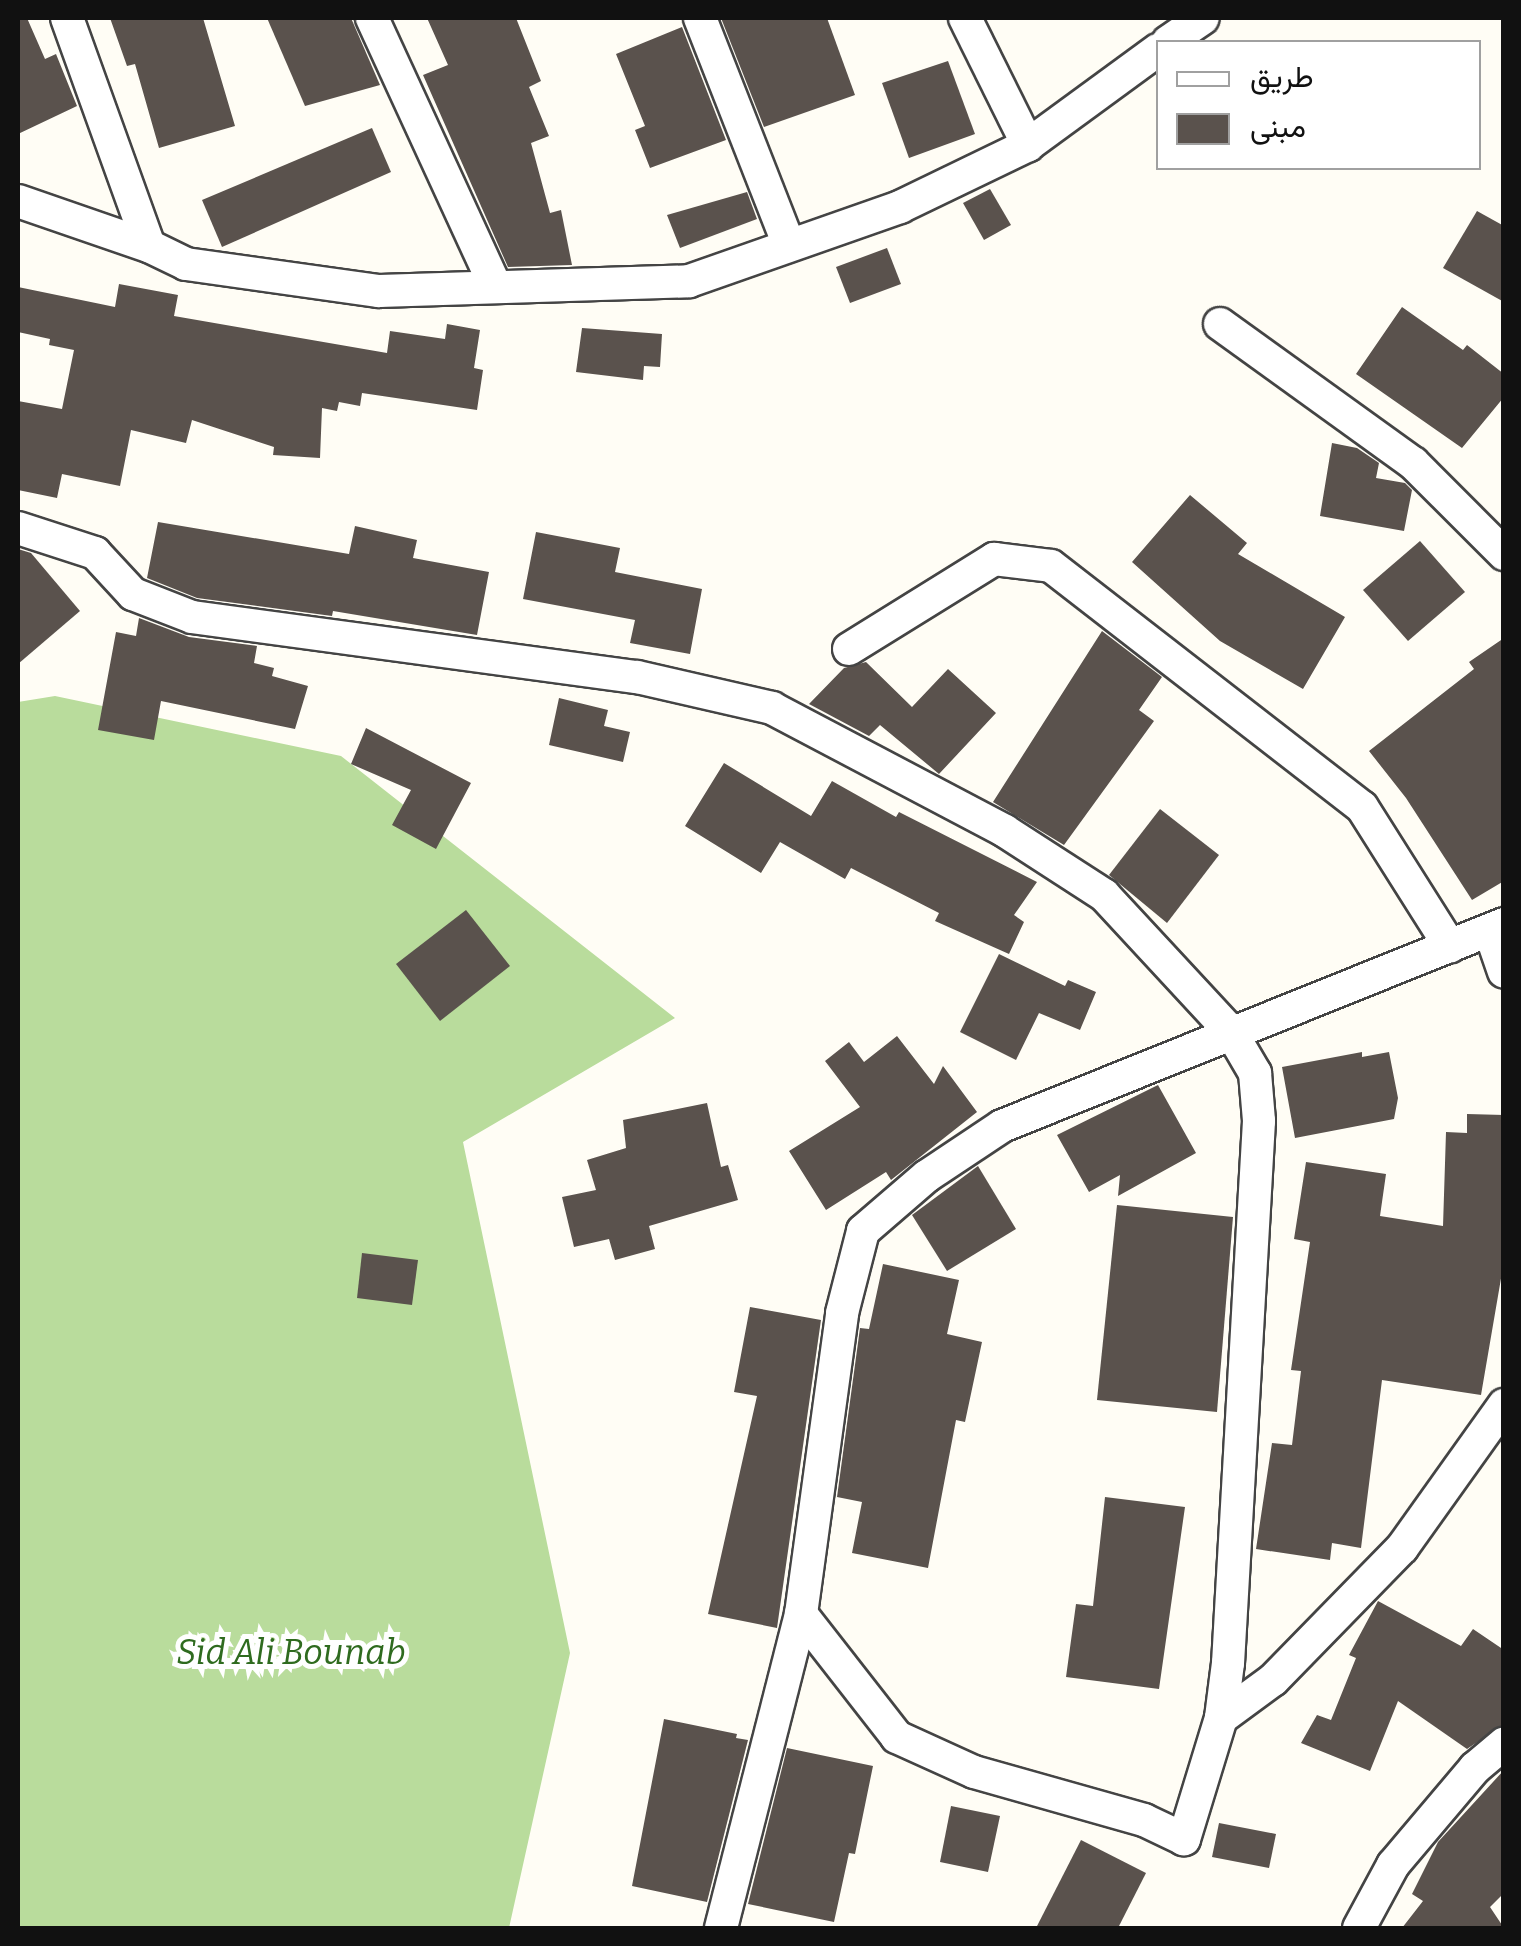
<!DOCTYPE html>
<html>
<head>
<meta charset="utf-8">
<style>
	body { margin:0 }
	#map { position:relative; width:1521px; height:1946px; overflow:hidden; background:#fffdf5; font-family:Bitter,Vazirmatn,serif }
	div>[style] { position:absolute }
	.forest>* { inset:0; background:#b9dc9c }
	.building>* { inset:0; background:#5a524d }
	.roads { filter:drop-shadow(2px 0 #444) drop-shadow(-2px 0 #444) drop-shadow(0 2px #444) drop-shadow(0 -2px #444) }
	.minor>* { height:32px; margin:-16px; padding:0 16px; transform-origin:16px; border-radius:16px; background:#fff }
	span { translate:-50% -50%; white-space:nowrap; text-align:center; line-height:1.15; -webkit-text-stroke:10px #fff; paint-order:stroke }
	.park-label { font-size:35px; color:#2f6b1f; font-style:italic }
	.frame { position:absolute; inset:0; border:20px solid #111; pointer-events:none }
	.legend { position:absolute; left:1156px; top:40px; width:325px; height:130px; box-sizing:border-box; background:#fff; border:2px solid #a0a0a0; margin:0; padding:12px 18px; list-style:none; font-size:30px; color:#111 }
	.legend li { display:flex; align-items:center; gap:20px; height:50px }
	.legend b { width:50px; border:2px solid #a0a0a0 }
</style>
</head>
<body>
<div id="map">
	<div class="forest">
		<div style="clip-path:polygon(55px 696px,341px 756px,675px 1018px,463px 1142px,570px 1653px,509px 1928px,18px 1928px,18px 702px)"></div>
	</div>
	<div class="building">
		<div style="clip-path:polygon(18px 18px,27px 18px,45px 59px,56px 54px,77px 106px,18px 134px)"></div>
		<div style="clip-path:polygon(110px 18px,203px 18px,235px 126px,159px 148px,135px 64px,127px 66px)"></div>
		<div style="clip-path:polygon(267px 18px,351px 18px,380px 85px,305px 106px)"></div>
		<div style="clip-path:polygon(427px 18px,516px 18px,541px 81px,529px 87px,549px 136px,531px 143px,550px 213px,561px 210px,572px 265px,508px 267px,423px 75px,448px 65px)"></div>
		<div style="clip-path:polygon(721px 18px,827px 18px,855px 95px,764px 127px)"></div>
		<div style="clip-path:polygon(682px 27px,726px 140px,650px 168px,635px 130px,645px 126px,616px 54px)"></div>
		<div style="clip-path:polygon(948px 61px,975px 134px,909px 158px,882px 83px)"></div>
		<div style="clip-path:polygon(372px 128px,391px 172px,222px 247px,202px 200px)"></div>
		<div style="clip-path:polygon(990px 189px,1011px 225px,984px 240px,963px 203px)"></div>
		<div style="clip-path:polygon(747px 192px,757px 219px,680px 248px,667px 215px)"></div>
		<div style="clip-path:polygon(1477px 211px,1504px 226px,1504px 302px,1443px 268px)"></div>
		<div style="clip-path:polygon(887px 248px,901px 284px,850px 303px,836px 267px)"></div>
		<div style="clip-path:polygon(119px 284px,178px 295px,174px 316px,387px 353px,390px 331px,445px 339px,447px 324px,480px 330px,474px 368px,483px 370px,477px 410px,362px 393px,360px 406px,339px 402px,337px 411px,322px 408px,320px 458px,273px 455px,274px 447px,192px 420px,186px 443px,131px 430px,120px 486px,62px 474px,57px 498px,18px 490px,18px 401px,62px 409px,74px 350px,49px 345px,50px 339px,18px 332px,18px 287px,115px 307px)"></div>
		<div style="clip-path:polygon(1402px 307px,1463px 350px,1467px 345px,1504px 374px,1504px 397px,1462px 448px,1356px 374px)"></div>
		<div style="clip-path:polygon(582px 328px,662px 334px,660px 367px,644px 366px,643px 380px,576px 372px)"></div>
		<div style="clip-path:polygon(1332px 443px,1357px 448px,1379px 463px,1376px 478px,1405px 483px,1412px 490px,1404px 531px,1320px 516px)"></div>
		<div style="clip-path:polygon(1190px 495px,1247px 543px,1238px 554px,1345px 617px,1303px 689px,1220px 641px,1132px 562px)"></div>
		<div style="clip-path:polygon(158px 522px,349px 554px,355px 526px,417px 540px,413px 558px,489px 572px,477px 635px,333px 611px,332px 616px,197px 598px,147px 578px)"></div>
		<div style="clip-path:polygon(536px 532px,620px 548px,615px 572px,702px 589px,690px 654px,630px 643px,635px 620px,523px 599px)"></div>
		<div style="clip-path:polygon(1420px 541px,1465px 592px,1408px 641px,1363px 590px)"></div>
		<div style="clip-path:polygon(18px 549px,31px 553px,80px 611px,18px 664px)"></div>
		<div style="clip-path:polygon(139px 618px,189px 637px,257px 646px,254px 663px,274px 668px,272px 676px,308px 686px,295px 729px,161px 701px,154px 740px,98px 730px,116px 632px,136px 636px)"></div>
		<div style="clip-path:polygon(1102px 631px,1162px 677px,1139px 710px,1154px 721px,1064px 845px,993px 802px)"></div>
		<div style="clip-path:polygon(1504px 638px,1504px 881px,1472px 900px,1406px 798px,1369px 751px,1474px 669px,1469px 662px)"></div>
		<div style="clip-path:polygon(866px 662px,912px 707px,948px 669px,996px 713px,939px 774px,880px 725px,869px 736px,809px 704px,844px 668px)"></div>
		<div style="clip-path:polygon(559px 698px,608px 710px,604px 726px,630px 732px,623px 762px,549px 745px)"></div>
		<div style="clip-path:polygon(366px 728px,471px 783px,436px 849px,392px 825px,411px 790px,351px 764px)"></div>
		<div style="clip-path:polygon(724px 763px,811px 816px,832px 781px,896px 817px,899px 812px,1037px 882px,1014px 915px,1024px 922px,1009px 954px,935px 921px,939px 913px,851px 868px,845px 879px,780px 842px,761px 873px,685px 826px)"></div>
		<div style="clip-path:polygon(1160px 809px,1219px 855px,1167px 923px,1109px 875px)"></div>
		<div style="clip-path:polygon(466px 910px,510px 966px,440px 1021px,396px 964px)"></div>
		<div style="clip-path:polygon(999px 954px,1065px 986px,1068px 980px,1096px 992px,1080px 1030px,1039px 1013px,1016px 1060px,960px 1032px)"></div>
		<div style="clip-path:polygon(897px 1036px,934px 1084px,943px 1066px,977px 1112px,891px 1180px,886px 1172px,826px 1210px,789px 1151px,860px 1107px,825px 1061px,849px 1042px,864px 1062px)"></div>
		<div style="clip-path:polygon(1362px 1052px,1362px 1057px,1389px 1052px,1398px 1098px,1394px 1119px,1295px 1138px,1282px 1067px)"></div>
		<div style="clip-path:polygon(1158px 1085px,1196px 1153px,1118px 1196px,1120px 1175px,1089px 1192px,1057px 1135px)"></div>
		<div style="clip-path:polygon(707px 1103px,721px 1167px,728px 1165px,738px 1200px,649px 1226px,655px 1249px,615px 1260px,609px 1239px,574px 1247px,562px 1197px,596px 1190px,587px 1160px,626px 1148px,623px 1120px)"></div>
		<div style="clip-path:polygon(1467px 1114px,1504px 1115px,1504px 1261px,1481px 1395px,1382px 1380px,1361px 1548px,1332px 1543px,1330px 1560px,1256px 1549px,1272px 1443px,1292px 1445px,1301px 1371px,1291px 1370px,1310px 1242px,1294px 1239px,1306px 1162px,1386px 1174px,1380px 1216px,1443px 1226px,1446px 1132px,1467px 1133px)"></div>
		<div style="clip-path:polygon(978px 1166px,1016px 1229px,947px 1271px,912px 1215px)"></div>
		<div style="clip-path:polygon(1117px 1205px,1233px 1217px,1217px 1412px,1097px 1400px)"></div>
		<div style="clip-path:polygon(362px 1253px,418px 1260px,412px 1305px,357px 1298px)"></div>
		<div style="clip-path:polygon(883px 1264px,959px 1280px,947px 1334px,982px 1342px,965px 1422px,956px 1420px,928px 1568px,852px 1553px,862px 1502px,837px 1497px,860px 1328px,869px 1329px)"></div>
		<div style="clip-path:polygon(750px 1307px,821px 1320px,777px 1628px,708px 1614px,757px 1396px,734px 1392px)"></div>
		<div style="clip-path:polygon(1105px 1497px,1185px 1507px,1159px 1689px,1066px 1677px,1076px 1604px,1093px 1606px)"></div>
		<div style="clip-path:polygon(1378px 1601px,1461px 1646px,1473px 1629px,1504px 1650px,1504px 1724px,1467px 1749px,1398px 1701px,1370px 1771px,1301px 1743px,1317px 1715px,1331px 1720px,1356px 1658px,1349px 1655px)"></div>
		<div style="clip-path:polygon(664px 1719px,737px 1734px,736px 1738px,748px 1740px,707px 1902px,632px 1886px)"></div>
		<div style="clip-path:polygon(787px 1748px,873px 1766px,855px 1854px,849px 1853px,834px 1922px,748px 1904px)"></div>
		<div style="clip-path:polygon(1504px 1770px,1504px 1893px,1490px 1907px,1504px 1928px,1402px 1928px,1423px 1901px,1412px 1894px,1438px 1842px)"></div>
		<div style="clip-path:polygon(951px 1806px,1000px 1816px,988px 1872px,940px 1862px)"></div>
		<div style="clip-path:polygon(1219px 1823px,1276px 1834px,1269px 1868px,1212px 1857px)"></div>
		<div style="clip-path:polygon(1081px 1840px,1146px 1873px,1118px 1928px,1036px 1928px)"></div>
	</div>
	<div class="roads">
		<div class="minor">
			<div style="left:67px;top:18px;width:242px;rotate:70.2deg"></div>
			<div style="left:372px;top:18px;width:295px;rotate:65.3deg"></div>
			<div style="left:700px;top:18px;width:244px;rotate:68.6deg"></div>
			<div style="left:965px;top:18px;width:142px;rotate:63.6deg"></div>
			<div style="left:1168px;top:42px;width:42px;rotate:-34.4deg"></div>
			<div style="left:18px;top:201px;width:139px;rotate:19deg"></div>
			<div style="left:149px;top:246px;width:41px;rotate:25.9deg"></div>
			<div style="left:186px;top:264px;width:195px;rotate:8deg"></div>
			<div style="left:379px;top:291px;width:310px;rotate:-1.8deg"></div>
			<div style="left:689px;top:281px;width:224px;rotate:-19.3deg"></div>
			<div style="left:900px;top:207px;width:142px;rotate:-25.8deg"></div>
			<div style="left:1028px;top:145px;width:161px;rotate:-36.2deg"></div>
			<div style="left:1220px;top:324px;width:238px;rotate:35.8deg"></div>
			<div style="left:1413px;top:463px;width:129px;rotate:45deg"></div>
			<div style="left:18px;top:528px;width:81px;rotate:18deg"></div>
			<div style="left:95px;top:553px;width:56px;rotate:47.2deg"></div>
			<div style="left:133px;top:594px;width:63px;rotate:21.3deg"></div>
			<div style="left:192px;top:617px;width:449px;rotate:7.7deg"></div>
			<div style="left:637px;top:677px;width:139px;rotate:12.9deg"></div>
			<div style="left:772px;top:708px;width:263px;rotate:27.8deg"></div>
			<div style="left:1005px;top:831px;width:118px;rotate:32.9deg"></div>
			<div style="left:1104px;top:895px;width:187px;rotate:47.2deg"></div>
			<div style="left:1231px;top:1032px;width:48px;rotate:59.7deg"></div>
			<div style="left:1255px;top:1073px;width:48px;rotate:85.2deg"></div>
			<div style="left:1259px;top:1121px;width:543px;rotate:93.27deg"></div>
			<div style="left:1228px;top:1663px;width:55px;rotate:97.3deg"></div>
			<div style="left:1221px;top:1718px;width:127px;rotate:107deg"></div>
			<div style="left:1184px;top:1839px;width:44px;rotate:-154.6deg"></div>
			<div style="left:1144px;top:1820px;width:177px;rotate:-164.2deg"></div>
			<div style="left:974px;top:1772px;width:85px;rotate:-155.6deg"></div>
			<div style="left:897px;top:1737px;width:156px;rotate:-128deg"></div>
			<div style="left:849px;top:649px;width:171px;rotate:-31.8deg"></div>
			<div style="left:994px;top:559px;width:57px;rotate:7deg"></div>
			<div style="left:1051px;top:566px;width:393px;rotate:37.8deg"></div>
			<div style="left:1362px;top:807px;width:165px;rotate:57.7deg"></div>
			<div style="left:1490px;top:931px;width:43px;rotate:71.1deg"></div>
			<div style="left:1221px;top:1718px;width:64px;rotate:-36.2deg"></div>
			<div style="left:1273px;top:1680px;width:185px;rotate:-45.7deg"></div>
			<div style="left:1402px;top:1548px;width:176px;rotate:-54.5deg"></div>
			<div style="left:721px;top:1928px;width:324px;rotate:-75.7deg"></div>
			<div style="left:801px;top:1614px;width:304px;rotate:-82.2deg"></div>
			<div style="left:842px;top:1313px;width:85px;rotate:-75.6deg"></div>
			<div style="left:863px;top:1231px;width:84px;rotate:-40.7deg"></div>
			<div style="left:927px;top:1176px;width:90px;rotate:-33.7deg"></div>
			<div style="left:1002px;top:1126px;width:541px;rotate:-21.92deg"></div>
			<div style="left:1359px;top:1928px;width:72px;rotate:-61.6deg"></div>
			<div style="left:1393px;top:1865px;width:127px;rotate:-49.8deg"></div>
			<div style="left:1475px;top:1768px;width:38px;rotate:-40deg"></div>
		</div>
	</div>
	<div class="park-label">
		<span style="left:291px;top:1652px">Sid Ali Bounab</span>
	</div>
	<div class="frame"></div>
	<ul class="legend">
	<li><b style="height:12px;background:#fff"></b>طريق</li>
	<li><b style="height:28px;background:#5a524d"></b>مبنى</li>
	</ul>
</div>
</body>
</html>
